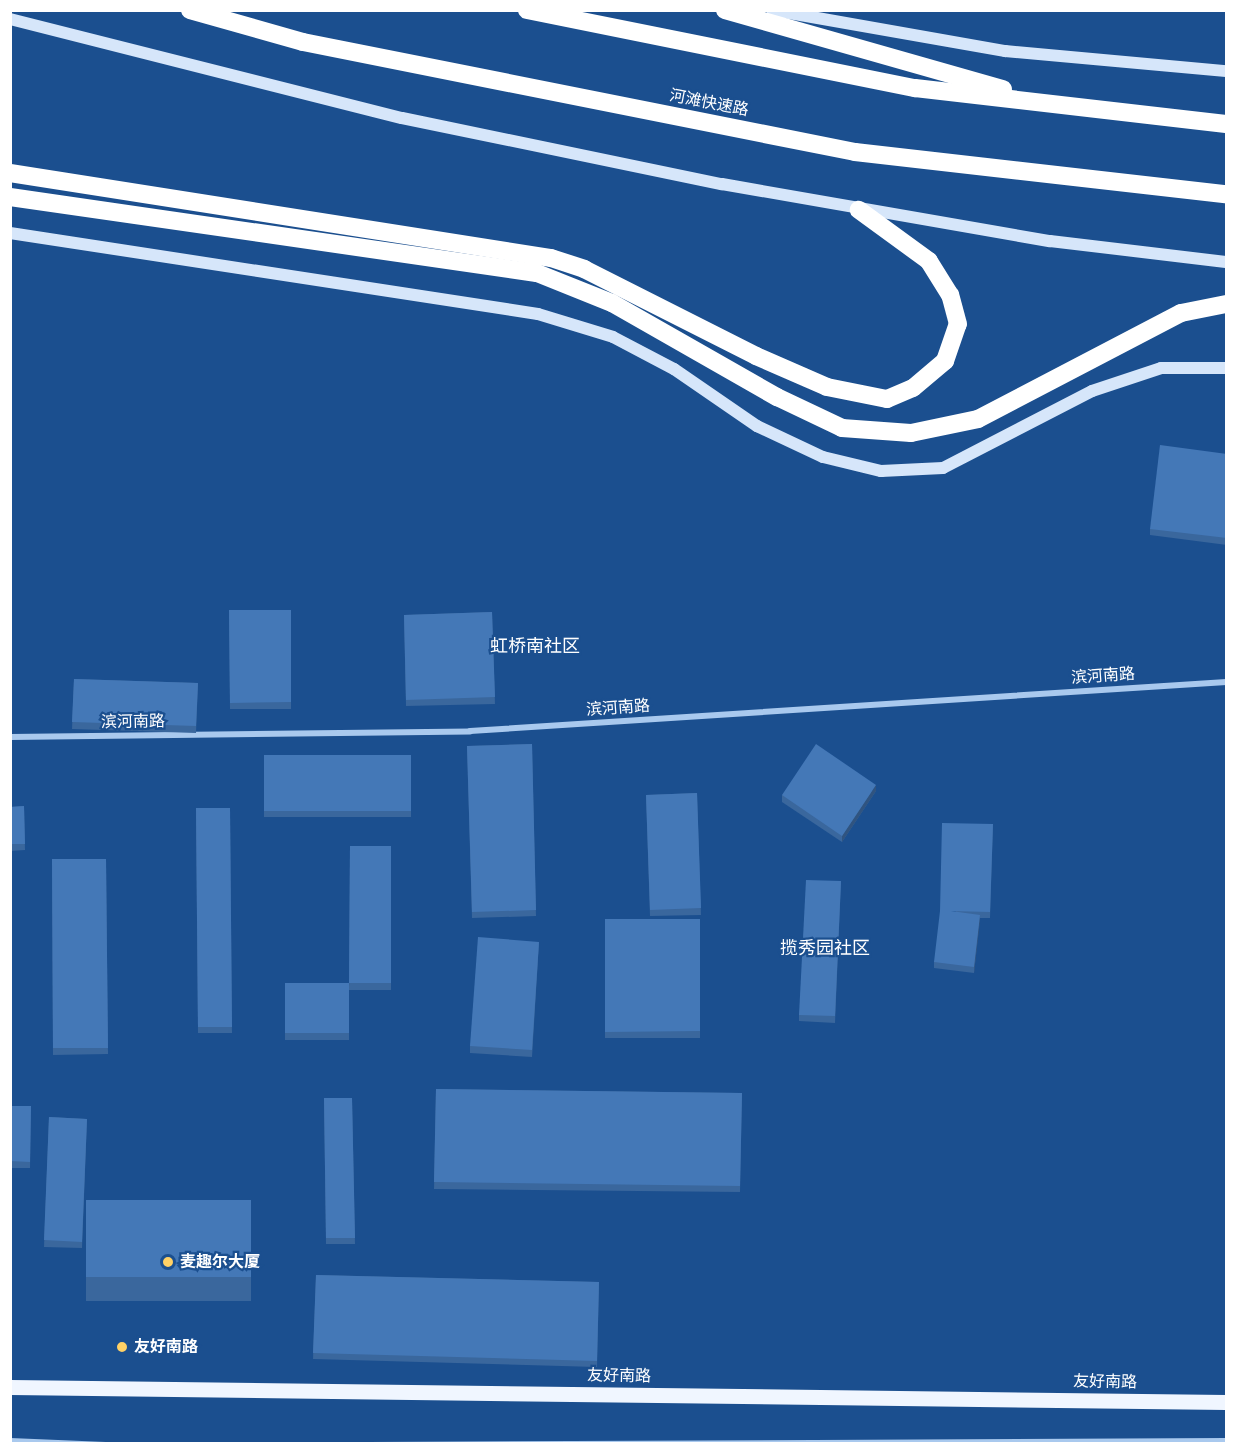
<!DOCTYPE html>
<html>
<head>
<meta charset="utf-8">
<style>
	body { margin:0 }
	#map { position:relative; width:1237px; height:1454px; overflow:hidden; background:#1b4f8f; font-family:Roboto,"Noto Sans SC",sans-serif }
	div>[style] { position:absolute }
	.lane>* { height:4.5px; margin:-2.25px; padding:0 2.25px; transform-origin:2.25px; border-radius:2.25px; background:#a9c9ee }
	.street>* { height:6px; margin:-3px; padding:0 3px; transform-origin:3px; border-radius:3px; background:#a9c9ee }
	.secondary>* { height:12px; margin:-6px; padding:0 6px; transform-origin:6px; border-radius:6px; background:#d6e6fa }
	.primary>* { height:15px; margin:-7.5px; padding:0 7.5px; transform-origin:7.5px; border-radius:7.5px; background:#f0f6ff }
	.highway>* { height:18px; margin:-9px; padding:0 9px; transform-origin:9px; border-radius:9px; background:#fff }
	.wall>* { inset:0; background:#3a679d }
	.shaded-wall>* { inset:0; background:#305480 }
	.building>* { inset:0; background:#4478b7 }
	.dots>* { width:16px; height:16px; translate:-50% -50%; box-sizing:border-box; border:3px solid #1b4f8f; border-radius:50% }
	span { translate:-50% -50%; white-space:nowrap; text-align:center; line-height:1.15; -webkit-text-stroke:4.5px #1b4f8f; paint-order:stroke }
	.street-label { font-size:16px; color:#fff }
	.poi-label { font-size:16px; color:#fff; font-weight:700 }
	.left { translate:0 -50%; text-align:left }
	.neighbourhood-label { font-size:18px; color:#fff }
	.frame { position:absolute; inset:0; border:12px solid #fff; pointer-events:none }
</style>
</head>
<body>
<div id="map">
	<div class="lane">
		<div style="left:10px;top:1440px;width:95px;rotate:2.4deg"></div>
		<div style="left:369px;top:1444px;width:857px;rotate:-0.27deg"></div>
	</div>
	<div class="street">
		<div style="left:10px;top:737px;width:460px;rotate:-0.7deg"></div>
		<div style="left:470px;top:731px;width:758px;rotate:-3.71deg"></div>
	</div>
	<div class="secondary">
		<div style="left:772px;top:10px;width:237px;rotate:10deg"></div>
		<div style="left:1005px;top:51px;width:222px;rotate:5.2deg"></div>
		<div style="left:10px;top:19px;width:404px;rotate:14.2deg"></div>
		<div style="left:402px;top:118px;width:327px;rotate:11.7deg"></div>
		<div style="left:722px;top:184px;width:333px;rotate:9.9deg"></div>
		<div style="left:1050px;top:241px;width:177px;rotate:6.8deg"></div>
		<div style="left:10px;top:233px;width:534px;rotate:8.72deg"></div>
		<div style="left:538px;top:314px;width:78px;rotate:17deg"></div>
		<div style="left:613px;top:337px;width:69px;rotate:27.7deg"></div>
		<div style="left:674px;top:369px;width:101px;rotate:34.5deg"></div>
		<div style="left:757px;top:426px;width:73px;rotate:25.2deg"></div>
		<div style="left:823px;top:457px;width:60px;rotate:13.6deg"></div>
		<div style="left:881px;top:471px;width:62px;rotate:-2.8deg"></div>
		<div style="left:943px;top:468px;width:168px;rotate:-27.3deg"></div>
		<div style="left:1092px;top:391px;width:73px;rotate:-18.4deg"></div>
		<div style="left:1161px;top:368px;width:65px"></div>
	</div>
	<div class="primary">
		<div style="left:10px;top:1387px;width:1216px;rotate:0.71deg"></div>
	</div>
	<div class="highway">
		<div style="left:190px;top:10px;width:117px;rotate:15.8deg"></div>
		<div style="left:303px;top:42px;width:563px;rotate:11.27deg"></div>
		<div style="left:855px;top:152px;width:373px;rotate:6.5deg"></div>
		<div style="left:527px;top:10px;width:396px;rotate:11.4deg"></div>
		<div style="left:915px;top:88px;width:313px;rotate:6.6deg"></div>
		<div style="left:725px;top:10px;width:289px;rotate:15.9deg"></div>
		<div style="left:10px;top:173px;width:548px;rotate:8.93deg"></div>
		<div style="left:551px;top:258px;width:35px;rotate:18deg"></div>
		<div style="left:584px;top:269px;width:193px;rotate:26.8deg"></div>
		<div style="left:756px;top:356px;width:77px;rotate:23.6deg"></div>
		<div style="left:827px;top:387px;width:61px;rotate:11.3deg"></div>
		<div style="left:887px;top:399px;width:28px;rotate:-23deg"></div>
		<div style="left:913px;top:388px;width:42px;rotate:-40.2deg"></div>
		<div style="left:945px;top:361px;width:39px;rotate:-71deg"></div>
		<div style="left:958px;top:324px;width:30px;rotate:-105deg"></div>
		<div style="left:950px;top:295px;width:40px;rotate:-122deg"></div>
		<div style="left:929px;top:261px;width:87px;rotate:-143.9deg"></div>
		<div style="left:10px;top:197px;width:532px;rotate:8.21deg"></div>
		<div style="left:537px;top:273px;width:81px;rotate:21.8deg"></div>
		<div style="left:612px;top:303px;width:190px;rotate:29.7deg"></div>
		<div style="left:777px;top:397px;width:72px;rotate:25.5deg"></div>
		<div style="left:842px;top:428px;width:69px;rotate:4.1deg"></div>
		<div style="left:911px;top:433px;width:68px;rotate:-11.8deg"></div>
		<div style="left:978px;top:419px;width:229px;rotate:-27.6deg"></div>
		<div style="left:1181px;top:313px;width:46px;rotate:-11.3deg"></div>
	</div>
	<div class="wall">
		<div style="clip-path:polygon(1227px 454px,1227px 545px,1150px 535px,1150px 529px)"></div>
		<div style="clip-path:polygon(229px 610px,291px 610px,291px 709px,230px 709px)"></div>
		<div style="clip-path:polygon(492px 612px,495px 704px,406px 706px,404px 615px)"></div>
		<div style="clip-path:polygon(74px 679px,198px 683px,196px 733px,72px 729px)"></div>
		<div style="clip-path:polygon(532px 744px,536px 916px,472px 918px,467px 746px)"></div>
		<div style="clip-path:polygon(264px 755px,411px 755px,411px 817px,264px 817px)"></div>
		<div style="clip-path:polygon(876px 791px,842px 842px,782px 802px,782px 795px)"></div>
		<div style="clip-path:polygon(697px 793px,701px 915px,650px 916px,646px 795px)"></div>
		<div style="clip-path:polygon(24px 806px,25px 850px,10px 851px,10px 807px)"></div>
		<div style="clip-path:polygon(196px 808px,230px 808px,232px 1033px,198px 1033px)"></div>
		<div style="clip-path:polygon(993px 824px,990px 918px,980px 918px,974px 973px,934px 968px,934px 962px)"></div>
		<div style="clip-path:polygon(350px 846px,391px 846px,391px 990px,349px 990px)"></div>
		<div style="clip-path:polygon(52px 859px,106px 859px,108px 1054px,53px 1055px)"></div>
		<div style="clip-path:polygon(841px 881px,835px 1023px,799px 1021px,799px 1015px)"></div>
		<div style="clip-path:polygon(605px 919px,700px 919px,700px 1038px,605px 1038px)"></div>
		<div style="clip-path:polygon(539px 942px,532px 1057px,470px 1053px,470px 1046px)"></div>
		<div style="clip-path:polygon(285px 983px,349px 983px,349px 1040px,285px 1040px)"></div>
		<div style="clip-path:polygon(436px 1089px,742px 1093px,740px 1192px,434px 1189px)"></div>
		<div style="clip-path:polygon(324px 1098px,352px 1098px,355px 1244px,326px 1244px)"></div>
		<div style="clip-path:polygon(10px 1106px,31px 1106px,30px 1168px,10px 1168px)"></div>
		<div style="clip-path:polygon(49px 1117px,87px 1119px,82px 1248px,44px 1247px)"></div>
		<div style="clip-path:polygon(86px 1200px,251px 1200px,251px 1301px,86px 1301px)"></div>
		<div style="clip-path:polygon(316px 1275px,599px 1282px,597px 1367px,313px 1359px)"></div>
	</div>
	<div class="shaded-wall">
		<div style="clip-path:polygon(876px 785px,876px 791px,842px 842px,842px 836px)"></div>
		<div style="clip-path:polygon(980px 915px,980px 921px,974px 973px,974px 967px)"></div>
	</div>
	<div class="building">
		<div style="clip-path:polygon(1160px 445px,1227px 454px,1227px 538px,1150px 529px)"></div>
		<div style="clip-path:polygon(229px 610px,291px 610px,291px 702px,230px 703px)"></div>
		<div style="clip-path:polygon(492px 612px,495px 697px,406px 700px,404px 615px)"></div>
		<div style="clip-path:polygon(74px 679px,198px 683px,196px 726px,72px 722px)"></div>
		<div style="clip-path:polygon(532px 744px,536px 910px,472px 912px,467px 746px)"></div>
		<div style="clip-path:polygon(816px 744px,876px 785px,842px 836px,782px 795px)"></div>
		<div style="clip-path:polygon(264px 755px,411px 755px,411px 811px,264px 811px)"></div>
		<div style="clip-path:polygon(697px 793px,701px 908px,650px 910px,646px 795px)"></div>
		<div style="clip-path:polygon(24px 806px,25px 844px,10px 844px,10px 807px)"></div>
		<div style="clip-path:polygon(196px 808px,230px 808px,232px 1027px,198px 1027px)"></div>
		<div style="clip-path:polygon(942px 823px,993px 824px,990px 912px,951px 911px,980px 915px,974px 967px,934px 962px,940px 911px)"></div>
		<div style="clip-path:polygon(350px 846px,391px 846px,391px 983px,349px 983px)"></div>
		<div style="clip-path:polygon(52px 859px,106px 859px,108px 1048px,53px 1048px)"></div>
		<div style="clip-path:polygon(806px 880px,841px 881px,835px 1016px,799px 1015px)"></div>
		<div style="clip-path:polygon(605px 919px,700px 919px,700px 1031px,605px 1032px)"></div>
		<div style="clip-path:polygon(478px 937px,539px 942px,532px 1050px,470px 1046px)"></div>
		<div style="clip-path:polygon(285px 983px,349px 983px,349px 1033px,285px 1033px)"></div>
		<div style="clip-path:polygon(436px 1089px,742px 1093px,740px 1186px,434px 1182px)"></div>
		<div style="clip-path:polygon(324px 1098px,352px 1098px,355px 1238px,326px 1238px)"></div>
		<div style="clip-path:polygon(10px 1106px,31px 1106px,30px 1162px,10px 1161px)"></div>
		<div style="clip-path:polygon(49px 1117px,87px 1119px,82px 1242px,44px 1240px)"></div>
		<div style="clip-path:polygon(86px 1200px,251px 1200px,251px 1277px,86px 1277px)"></div>
		<div style="clip-path:polygon(316px 1275px,599px 1282px,597px 1361px,313px 1353px)"></div>
	</div>
	<div class="dots">
		<div style="left:168px;top:1262px;background:#ffd166"></div>
		<div style="left:122px;top:1347px;background:#ffd166"></div>
	</div>
	<div class="street-label">
		<span style="left:709px;top:103px;rotate:11deg">河滩快速路</span>
		<span style="left:1103px;top:676px;rotate:-4deg">滨河南路</span>
		<span style="left:618px;top:708px;rotate:-4deg">滨河南路</span>
		<span style="left:133px;top:722px;rotate:-1deg">滨河南路</span>
		<span style="left:619px;top:1376px;rotate:1deg">友好南路</span>
		<span style="left:1105px;top:1382px;rotate:1deg">友好南路</span>
	</div>
	<div class="poi-label">
		<span class="left" style="left:180px;top:1262px">麦趣尔大厦</span>
		<span class="left" style="left:134px;top:1347px">友好南路</span>
	</div>
	<div class="neighbourhood-label">
		<span style="left:535px;top:646px">虹桥南社区</span>
		<span style="left:825px;top:948px">揽秀园社区</span>
	</div>
	<div class="frame"></div>
</div>
</body>
</html>
